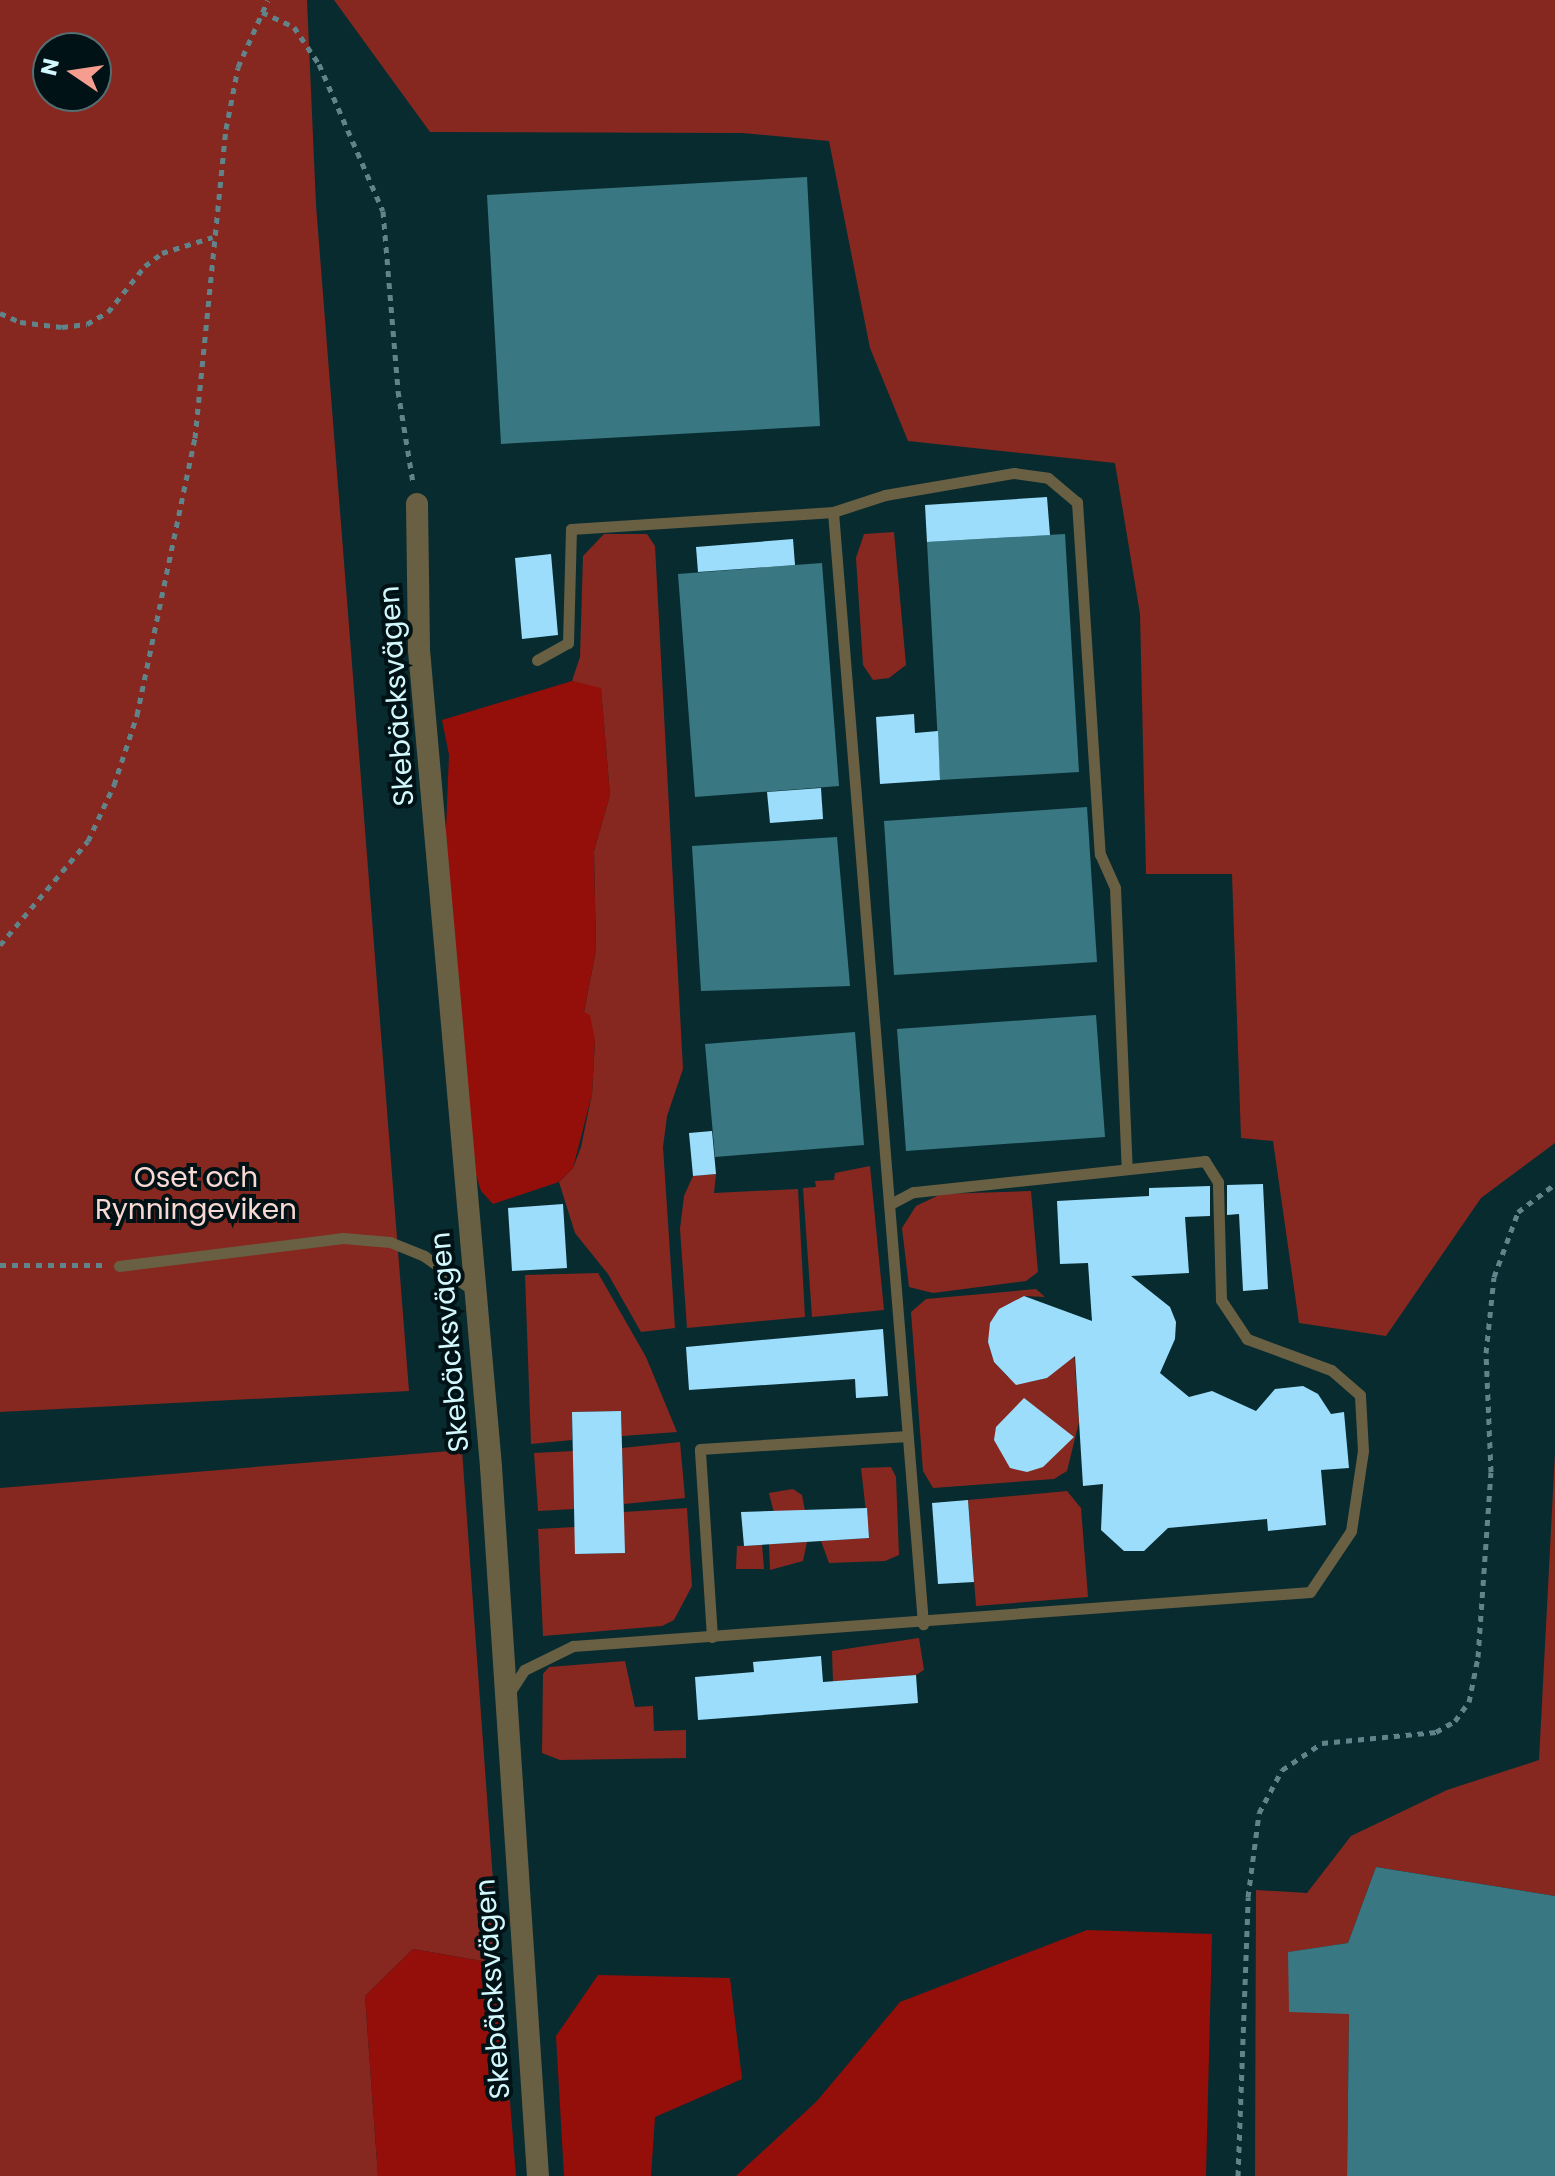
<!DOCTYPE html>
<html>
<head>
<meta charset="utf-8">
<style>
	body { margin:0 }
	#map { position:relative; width:1555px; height:2176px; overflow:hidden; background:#082b30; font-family:Poppins,sans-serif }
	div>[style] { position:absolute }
	.green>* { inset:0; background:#86281f }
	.forest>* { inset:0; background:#940f0a }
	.water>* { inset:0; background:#397882 }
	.building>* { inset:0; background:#9cddfc }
	.path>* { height:5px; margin-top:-2.5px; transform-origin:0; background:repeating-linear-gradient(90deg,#60848a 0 6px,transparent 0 12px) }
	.lane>* { height:11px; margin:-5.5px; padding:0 5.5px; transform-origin:5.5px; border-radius:5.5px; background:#695f42 }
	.street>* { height:22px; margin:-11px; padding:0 11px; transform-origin:11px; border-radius:11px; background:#695f42 }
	span { translate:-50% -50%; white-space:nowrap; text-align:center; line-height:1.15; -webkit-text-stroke:8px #001215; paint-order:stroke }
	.street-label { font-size:28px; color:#d2f7fd }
	.park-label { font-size:28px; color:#f9d7d2 }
	.north { position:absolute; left:32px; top:32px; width:80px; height:80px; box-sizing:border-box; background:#001215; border:2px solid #546e72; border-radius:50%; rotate:283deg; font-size:22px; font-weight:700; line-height:32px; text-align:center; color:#d2f7fd }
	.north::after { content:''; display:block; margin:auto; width:28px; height:36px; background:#f59d8f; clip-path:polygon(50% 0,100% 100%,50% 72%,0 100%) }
</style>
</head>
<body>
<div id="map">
	<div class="green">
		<div style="clip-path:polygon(evenodd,0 0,307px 0,316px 205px,409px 1391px,0 1412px,0 0,48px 48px,96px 48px,96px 96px,48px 96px,48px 48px)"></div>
		<div style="clip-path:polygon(334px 0,1555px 0,1555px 1143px,1481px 1198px,1386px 1336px,1299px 1323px,1273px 1141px,1241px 1138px,1232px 874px,1146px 874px,1140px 614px,1115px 463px,908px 441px,870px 348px,829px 141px,742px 133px,430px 132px)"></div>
		<div style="clip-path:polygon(894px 532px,906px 665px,889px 678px,873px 680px,863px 665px,856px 558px,864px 534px)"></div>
		<div style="clip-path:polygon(604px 534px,647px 534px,655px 546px,683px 1069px,667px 1116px,663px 1147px,675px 1328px,641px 1332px,608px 1274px,575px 1233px,559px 1182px,573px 1168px,581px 1147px,592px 1094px,595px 1040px,584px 1012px,596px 950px,594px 851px,610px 795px,601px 689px,572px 681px,580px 657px,583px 556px)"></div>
		<div style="clip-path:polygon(870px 1166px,884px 1310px,812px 1317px,803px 1188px,816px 1187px,815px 1181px,834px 1180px,835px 1173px)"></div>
		<div style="clip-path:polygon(716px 1174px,714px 1193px,798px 1189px,805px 1317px,687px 1328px,680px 1229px,684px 1196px,693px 1176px)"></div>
		<div style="clip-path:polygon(1031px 1191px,1038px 1272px,1026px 1281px,933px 1293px,909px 1287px,902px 1228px,916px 1206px,941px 1194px)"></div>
		<div style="clip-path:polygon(598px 1273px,646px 1357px,677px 1432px,622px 1436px,621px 1411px,572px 1412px,572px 1440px,531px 1444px,525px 1275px)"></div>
		<div style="clip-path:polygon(1036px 1289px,1045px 1297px,1024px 1296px,999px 1309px,988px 1342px,994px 1362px,1008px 1377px,1029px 1382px,1047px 1378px,1074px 1352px,1079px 1422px,1067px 1471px,1054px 1479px,933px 1488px,923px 1471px,911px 1312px,926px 1299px)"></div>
		<div style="clip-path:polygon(680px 1442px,685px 1498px,624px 1504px,622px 1448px)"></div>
		<div style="clip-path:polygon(462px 1450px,499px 1964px,413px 1949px,365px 1996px,378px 2176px,0 2176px,0 1488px)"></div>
		<div style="clip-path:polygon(573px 1451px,574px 1509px,538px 1511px,534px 1453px)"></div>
		<div style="clip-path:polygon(1555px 1453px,1555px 1896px,1376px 1867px,1348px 1943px,1289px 1952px,1349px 2014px,1347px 2176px,1255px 2176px,1256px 1890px,1307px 1893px,1351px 1836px,1447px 1790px,1539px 1760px)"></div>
		<div style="clip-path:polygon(891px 1467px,896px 1477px,899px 1555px,885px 1561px,829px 1563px,821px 1541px,869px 1538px,861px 1468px)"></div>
		<div style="clip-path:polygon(793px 1489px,802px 1495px,805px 1511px,774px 1513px,769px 1493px)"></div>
		<div style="clip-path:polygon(1067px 1491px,1081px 1508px,1088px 1597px,976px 1606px,968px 1500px)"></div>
		<div style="clip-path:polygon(687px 1508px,692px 1586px,674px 1620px,662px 1626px,543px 1636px,538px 1529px,575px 1527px,576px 1554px,624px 1553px,623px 1512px)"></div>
		<div style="clip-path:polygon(807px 1542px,803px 1561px,770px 1570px,769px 1544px)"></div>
		<div style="clip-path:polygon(762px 1545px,764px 1569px,736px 1569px,737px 1546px)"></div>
		<div style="clip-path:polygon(919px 1638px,924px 1670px,916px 1675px,833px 1682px,832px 1651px)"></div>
		<div style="clip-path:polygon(625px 1661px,635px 1707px,653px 1706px,654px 1731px,686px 1730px,686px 1758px,560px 1760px,542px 1753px,543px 1674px,549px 1667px)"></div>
	</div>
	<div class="forest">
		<div style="clip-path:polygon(572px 681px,601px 688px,610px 795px,594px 851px,596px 950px,584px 1012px,590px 1015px,595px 1040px,592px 1094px,573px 1168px,559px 1182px,493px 1204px,481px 1191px,472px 1162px,441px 950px,449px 755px,442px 720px)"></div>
		<div style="clip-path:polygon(1087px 1930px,1212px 1934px,1206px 2176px,736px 2176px,817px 2101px,900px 2002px)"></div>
		<div style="clip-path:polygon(413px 1949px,499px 1964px,516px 2176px,378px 2176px,365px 1996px)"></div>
		<div style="clip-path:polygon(598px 1975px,730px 1978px,742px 2079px,655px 2117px,651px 2176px,564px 2176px,556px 2036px)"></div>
	</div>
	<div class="water">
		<div style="clip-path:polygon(807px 177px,820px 426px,501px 444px,487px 195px)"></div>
		<div style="clip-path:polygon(1065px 534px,1079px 772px,940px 780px,927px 542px)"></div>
		<div style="clip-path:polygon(822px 563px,839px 786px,695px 797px,678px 574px)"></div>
		<div style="clip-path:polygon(1087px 807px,1097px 962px,894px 975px,884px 821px)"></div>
		<div style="clip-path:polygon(837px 837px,850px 986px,701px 991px,692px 846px)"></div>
		<div style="clip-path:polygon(1096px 1015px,1105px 1137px,906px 1151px,897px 1029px)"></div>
		<div style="clip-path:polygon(855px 1032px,864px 1145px,715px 1157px,705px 1044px)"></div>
		<div style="clip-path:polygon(1376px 1867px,1555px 1896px,1555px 2176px,1347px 2176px,1349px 2014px,1289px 2012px,1288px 1952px,1348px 1943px)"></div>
	</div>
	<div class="building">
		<div style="clip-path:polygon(1047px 497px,1050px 535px,927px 542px,925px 505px)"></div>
		<div style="clip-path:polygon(793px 539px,795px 565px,698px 572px,696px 547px)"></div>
		<div style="clip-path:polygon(551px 554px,558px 635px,522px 639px,515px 558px)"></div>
		<div style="clip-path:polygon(914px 714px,915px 733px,938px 731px,940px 780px,880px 784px,876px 717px)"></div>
		<div style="clip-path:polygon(821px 788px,823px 819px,770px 823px,767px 792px)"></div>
		<div style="clip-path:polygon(712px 1131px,716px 1174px,693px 1176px,689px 1133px)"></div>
		<div style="clip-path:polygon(1263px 1184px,1268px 1289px,1243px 1291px,1239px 1214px,1227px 1215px,1227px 1185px)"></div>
		<div style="clip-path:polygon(1210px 1186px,1210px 1216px,1185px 1217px,1189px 1273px,1131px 1276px,1170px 1307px,1176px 1322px,1175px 1339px,1160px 1373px,1189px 1397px,1212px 1391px,1256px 1411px,1275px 1389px,1303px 1386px,1318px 1394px,1331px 1414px,1344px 1412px,1349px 1468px,1321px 1470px,1326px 1525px,1268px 1531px,1267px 1519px,1168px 1528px,1144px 1551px,1124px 1551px,1101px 1530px,1103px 1484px,1083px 1486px,1075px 1356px,1047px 1378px,1016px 1385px,994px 1362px,988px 1342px,990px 1323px,999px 1309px,1024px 1296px,1092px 1321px,1088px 1263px,1060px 1264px,1057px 1201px,1149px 1196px,1149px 1188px)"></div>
		<div style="clip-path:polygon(563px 1204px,567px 1268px,512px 1271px,508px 1208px)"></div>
		<div style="clip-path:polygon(883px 1329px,888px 1396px,856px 1398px,855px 1379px,689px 1390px,686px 1347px)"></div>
		<div style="clip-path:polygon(1024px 1398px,1074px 1437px,1043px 1467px,1027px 1472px,1010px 1468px,994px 1440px,996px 1427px)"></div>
		<div style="clip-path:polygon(621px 1411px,625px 1553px,575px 1554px,572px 1412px)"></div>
		<div style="clip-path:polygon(968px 1500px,974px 1582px,938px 1584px,932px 1503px)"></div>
		<div style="clip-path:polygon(867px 1508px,869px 1538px,744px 1546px,741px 1512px)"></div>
		<div style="clip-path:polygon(821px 1656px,823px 1682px,916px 1675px,918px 1703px,698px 1720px,695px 1677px,754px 1672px,753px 1662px)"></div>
	</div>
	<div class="path">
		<div style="left:262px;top:12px;width:35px;rotate:25deg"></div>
		<div style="left:294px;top:27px;width:45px;rotate:56deg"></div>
		<div style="left:319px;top:64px;width:160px;rotate:66.5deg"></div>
		<div style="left:383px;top:211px;width:181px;rotate:85.2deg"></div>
		<div style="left:398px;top:391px;width:93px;rotate:80.7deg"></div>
		<div style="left:0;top:313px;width:22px;rotate:24deg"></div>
		<div style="left:20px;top:322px;width:42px;rotate:6.8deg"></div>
		<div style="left:62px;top:327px;width:25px;rotate:-7deg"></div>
		<div style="left:87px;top:324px;width:24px;rotate:-30deg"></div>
		<div style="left:108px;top:312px;width:59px;rotate:-51.2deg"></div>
		<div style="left:145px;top:266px;width:21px;rotate:-37deg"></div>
		<div style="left:162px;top:253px;width:53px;rotate:-17.4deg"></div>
		<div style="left:0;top:945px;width:136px;rotate:-49.8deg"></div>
		<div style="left:88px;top:841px;width:62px;rotate:-65.1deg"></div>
		<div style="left:114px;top:785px;width:74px;rotate:-71.8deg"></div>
		<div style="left:137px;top:715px;width:283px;rotate:-78.2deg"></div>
		<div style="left:195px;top:438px;width:311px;rotate:-84.3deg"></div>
		<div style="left:226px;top:129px;width:63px;rotate:-79deg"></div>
		<div style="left:238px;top:67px;width:73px;rotate:-65.9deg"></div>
		<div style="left:0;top:1265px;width:102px"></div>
		<div style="left:1238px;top:2176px;width:279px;rotate:-87.9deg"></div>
		<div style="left:1248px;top:1897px;width:85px;rotate:-82.5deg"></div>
		<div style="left:1259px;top:1813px;width:49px;rotate:-61.9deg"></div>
		<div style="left:1282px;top:1770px;width:48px;rotate:-34deg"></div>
		<div style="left:1322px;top:1743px;width:115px;rotate:-5.5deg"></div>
		<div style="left:1436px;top:1732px;width:22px;rotate:-30deg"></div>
		<div style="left:1455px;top:1721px;width:24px;rotate:-54deg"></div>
		<div style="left:1469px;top:1702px;width:46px;rotate:-78.7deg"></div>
		<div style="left:1478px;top:1657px;width:185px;rotate:-86deg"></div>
		<div style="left:1491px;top:1472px;width:119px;rotate:-92.4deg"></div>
		<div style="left:1486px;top:1353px;width:76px;rotate:-84deg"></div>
		<div style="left:1494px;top:1277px;width:69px;rotate:-69.7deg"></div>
		<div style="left:1518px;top:1212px;width:46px;rotate:-37.1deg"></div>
	</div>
	<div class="lane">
		<div style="left:833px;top:512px;width:1116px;rotate:85.37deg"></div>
		<div style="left:537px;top:660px;width:35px;rotate:-29deg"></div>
		<div style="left:568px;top:643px;width:114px;rotate:-88.5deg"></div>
		<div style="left:571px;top:529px;width:263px;rotate:-3.7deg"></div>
		<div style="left:833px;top:512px;width:55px;rotate:-18.1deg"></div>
		<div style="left:885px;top:495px;width:131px;rotate:-9.7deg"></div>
		<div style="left:1014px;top:473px;width:34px;rotate:8deg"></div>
		<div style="left:1048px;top:478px;width:38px;rotate:40deg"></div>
		<div style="left:1077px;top:502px;width:353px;rotate:86.3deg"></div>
		<div style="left:1100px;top:854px;width:37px;rotate:66deg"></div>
		<div style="left:1115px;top:888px;width:281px;rotate:87.6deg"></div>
		<div style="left:119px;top:1266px;width:226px;rotate:-7.1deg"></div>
		<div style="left:343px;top:1238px;width:47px;rotate:4.9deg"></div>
		<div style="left:390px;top:1242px;width:37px;rotate:22deg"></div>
		<div style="left:424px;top:1256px;width:61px;rotate:35deg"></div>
		<div style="left:712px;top:1637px;width:188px;rotate:-93.7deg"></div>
		<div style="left:700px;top:1449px;width:208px;rotate:-3.6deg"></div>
		<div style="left:508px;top:1695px;width:30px;rotate:-57deg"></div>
		<div style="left:524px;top:1670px;width:55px;rotate:-26.1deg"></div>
		<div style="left:573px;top:1646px;width:739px;rotate:-4.19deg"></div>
		<div style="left:1310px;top:1592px;width:73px;rotate:-56.1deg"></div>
		<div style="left:1351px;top:1531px;width:81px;rotate:-81.5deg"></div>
		<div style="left:1363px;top:1451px;width:56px;rotate:-93.1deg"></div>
		<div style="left:1360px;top:1395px;width:38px;rotate:-139deg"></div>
		<div style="left:1331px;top:1370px;width:90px;rotate:-159.7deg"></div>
		<div style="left:1247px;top:1339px;width:47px;rotate:-123.7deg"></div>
		<div style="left:1221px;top:1300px;width:118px;rotate:-91.5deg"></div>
		<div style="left:1218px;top:1182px;width:25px;rotate:-122deg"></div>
		<div style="left:1205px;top:1161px;width:294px;rotate:173.9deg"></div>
		<div style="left:913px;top:1192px;width:27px;rotate:152deg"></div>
	</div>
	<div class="street">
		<div style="left:417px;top:504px;width:146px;rotate:89.2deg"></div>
		<div style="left:419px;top:650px;width:820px;rotate:84.96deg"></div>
		<div style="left:491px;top:1467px;width:711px;rotate:86.21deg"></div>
	</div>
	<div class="street-label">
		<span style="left:397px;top:696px;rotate:-94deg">Skebäcksvägen</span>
		<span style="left:450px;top:1342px;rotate:-95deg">Skebäcksvägen</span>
		<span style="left:493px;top:1989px;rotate:-94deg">Skebäcksvägen</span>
	</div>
	<div class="park-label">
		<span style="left:196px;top:1194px">Oset och<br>Rynningeviken</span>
	</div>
	<div class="north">N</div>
</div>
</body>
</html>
